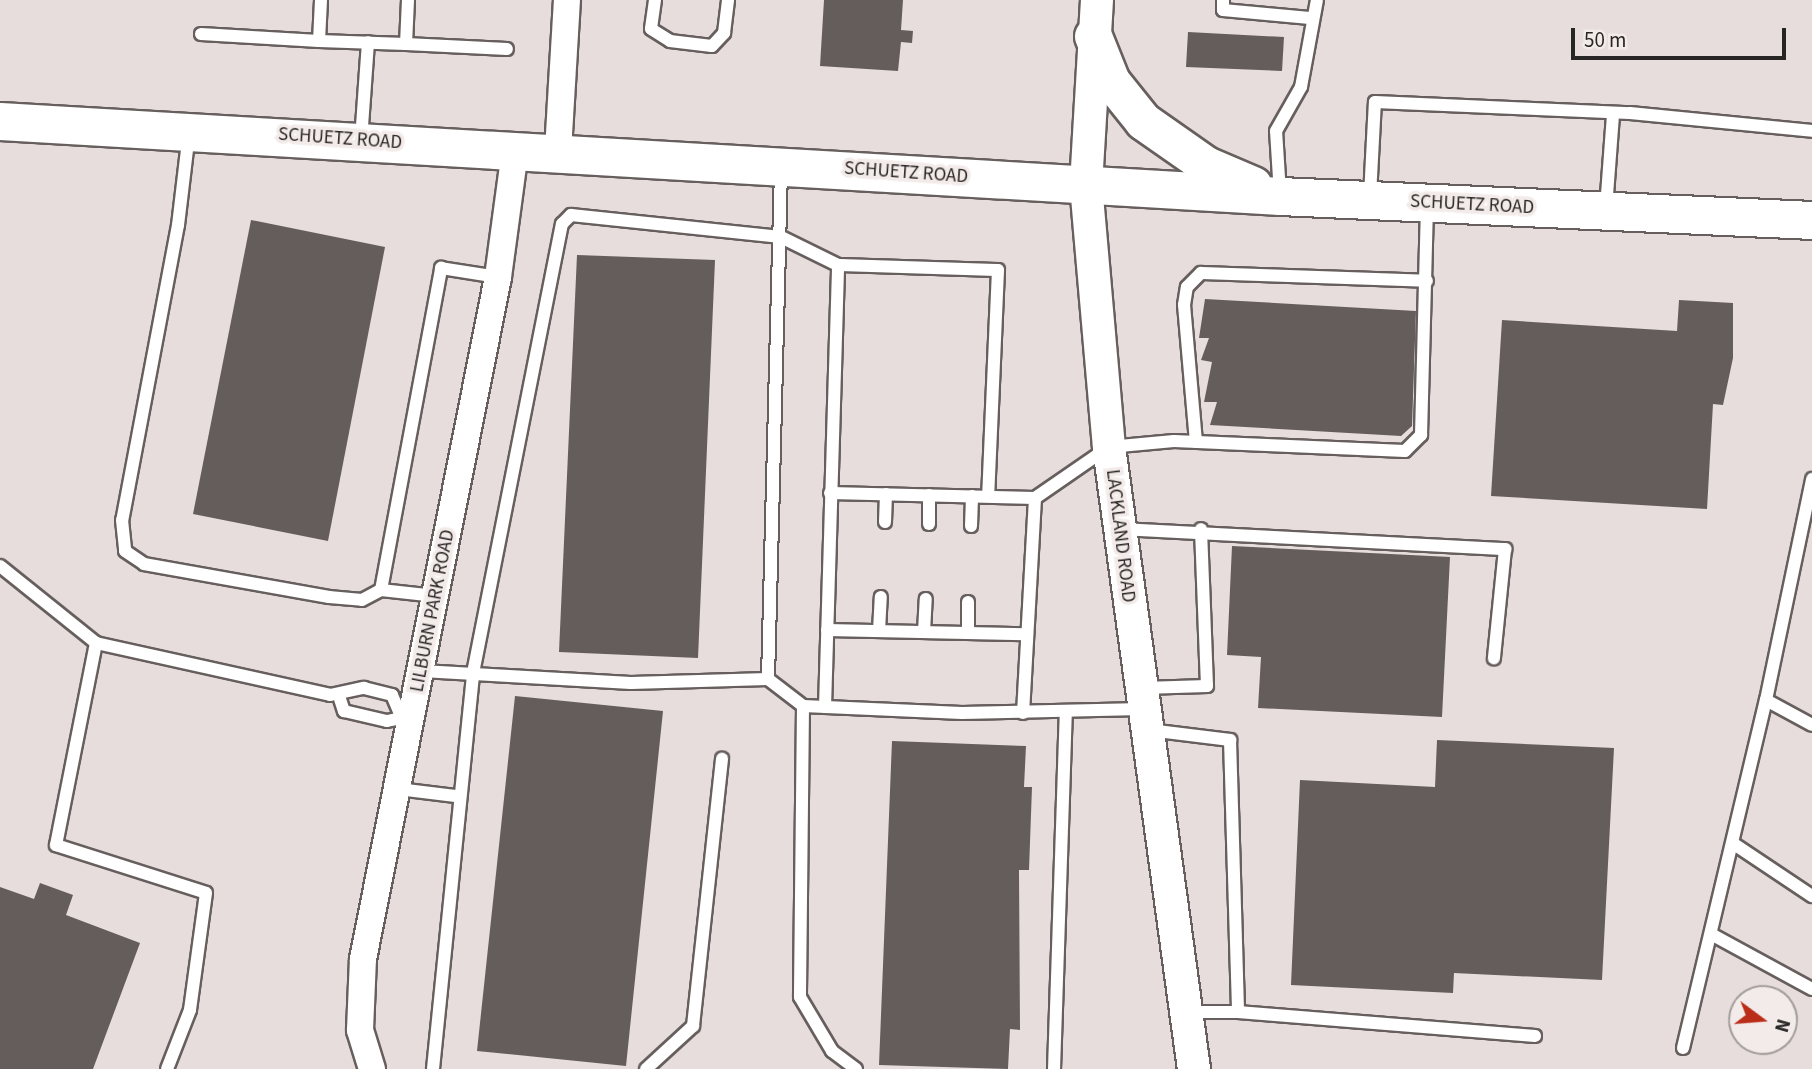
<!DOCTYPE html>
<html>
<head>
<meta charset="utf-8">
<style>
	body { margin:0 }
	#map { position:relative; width:1812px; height:1069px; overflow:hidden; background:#e6dddc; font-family:"Source Sans 3",sans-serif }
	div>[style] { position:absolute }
	.building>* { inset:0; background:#645d5b }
	.roads { filter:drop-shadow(2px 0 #665f5d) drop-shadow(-2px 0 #665f5d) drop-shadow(0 2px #665f5d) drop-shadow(0 -2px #665f5d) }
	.service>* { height:12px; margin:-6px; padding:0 6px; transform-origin:6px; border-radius:6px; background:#fff }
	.minor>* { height:26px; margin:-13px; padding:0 13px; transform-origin:13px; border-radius:13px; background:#fff }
	.tertiary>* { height:32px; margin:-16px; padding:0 16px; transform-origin:16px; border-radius:16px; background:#fff }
	.secondary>* { height:37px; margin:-18.5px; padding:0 18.5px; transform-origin:18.5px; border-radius:18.5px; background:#fff }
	span { translate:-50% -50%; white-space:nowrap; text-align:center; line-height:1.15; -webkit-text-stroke:7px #f3ebe9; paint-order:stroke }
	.street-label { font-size:19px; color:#282525 }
	.north { position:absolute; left:1728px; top:985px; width:70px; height:70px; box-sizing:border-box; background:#f3ebe9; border:2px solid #a29c9b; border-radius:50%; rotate:106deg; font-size:19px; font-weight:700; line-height:28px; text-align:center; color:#282525 }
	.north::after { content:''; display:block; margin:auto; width:24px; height:32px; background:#ba2e19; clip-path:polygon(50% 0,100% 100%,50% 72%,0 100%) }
	.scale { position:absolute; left:1571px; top:28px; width:215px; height:32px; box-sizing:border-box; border:4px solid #282525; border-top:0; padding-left:9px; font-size:21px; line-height:24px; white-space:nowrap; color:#282525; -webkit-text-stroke:5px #f3ebe9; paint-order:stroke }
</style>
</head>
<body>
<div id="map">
	<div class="building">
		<div style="clip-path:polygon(824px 0,903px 0,901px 30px,913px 31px,912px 43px,901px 42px,898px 71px,820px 66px)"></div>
		<div style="clip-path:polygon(1188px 32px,1284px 37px,1282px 71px,1186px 67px)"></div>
		<div style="clip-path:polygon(251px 220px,385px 247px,328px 541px,193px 514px)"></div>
		<div style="clip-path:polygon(577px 255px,715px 260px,698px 658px,559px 652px)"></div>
		<div style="clip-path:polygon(1205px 299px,1416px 311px,1412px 426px,1401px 436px,1210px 425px,1217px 402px,1204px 402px,1212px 362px,1201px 360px,1209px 338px,1199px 338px)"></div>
		<div style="clip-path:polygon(1679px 300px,1733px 303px,1733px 358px,1723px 405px,1713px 404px,1707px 509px,1491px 496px,1502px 320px,1677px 331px)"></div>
		<div style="clip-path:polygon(1232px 546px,1450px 557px,1442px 717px,1258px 708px,1261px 657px,1227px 655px)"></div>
		<div style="clip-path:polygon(515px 696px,663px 711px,626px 1066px,477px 1051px)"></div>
		<div style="clip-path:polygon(1437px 740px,1614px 748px,1602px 980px,1454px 973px,1453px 993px,1291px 985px,1300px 780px,1435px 787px)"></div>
		<div style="clip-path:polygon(892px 741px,1026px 746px,1024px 787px,1032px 787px,1029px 870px,1019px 870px,1020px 1030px,1010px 1029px,1008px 1069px,879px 1065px)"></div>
		<div style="clip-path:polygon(40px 883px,73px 895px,66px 915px,140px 943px,93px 1069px,0 1069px,0 887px,34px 899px)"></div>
	</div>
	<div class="roads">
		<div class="service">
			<div style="left:321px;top:0;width:41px;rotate:92.8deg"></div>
			<div style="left:319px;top:41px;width:87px;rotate:2deg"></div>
			<div style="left:406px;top:44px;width:44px;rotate:-87.4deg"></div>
			<div style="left:655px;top:0;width:29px;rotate:98deg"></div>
			<div style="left:651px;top:29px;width:22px;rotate:32deg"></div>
			<div style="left:670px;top:41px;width:42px;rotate:6.8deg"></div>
			<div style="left:712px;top:46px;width:18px;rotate:-47deg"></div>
			<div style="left:724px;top:33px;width:33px;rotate:-83deg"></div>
			<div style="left:1223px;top:0;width:10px;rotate:90deg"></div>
			<div style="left:1223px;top:10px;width:87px;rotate:5.3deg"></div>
			<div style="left:201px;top:34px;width:118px;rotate:3.4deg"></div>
			<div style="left:406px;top:44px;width:101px;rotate:2.8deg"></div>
			<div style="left:189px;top:133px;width:93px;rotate:96.8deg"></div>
			<div style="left:178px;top:225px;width:300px;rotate:100.7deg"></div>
			<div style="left:122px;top:520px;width:31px;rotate:84deg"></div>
			<div style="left:125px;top:551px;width:23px;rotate:34deg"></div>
			<div style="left:144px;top:564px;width:188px;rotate:10.1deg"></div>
			<div style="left:329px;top:597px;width:33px;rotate:5deg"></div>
			<div style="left:362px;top:600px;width:21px;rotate:-28deg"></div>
			<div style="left:381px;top:590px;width:328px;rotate:-79.4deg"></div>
			<div style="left:441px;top:268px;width:58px;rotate:9deg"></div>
			<div style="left:361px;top:140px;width:98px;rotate:-85.9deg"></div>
			<div style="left:1280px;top:194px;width:63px;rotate:-93.6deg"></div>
			<div style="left:1276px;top:131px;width:51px;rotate:-60.4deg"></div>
			<div style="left:1301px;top:87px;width:88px;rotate:-79.6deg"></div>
			<div style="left:1370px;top:196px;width:94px;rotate:-87deg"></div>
			<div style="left:1375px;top:102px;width:255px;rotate:2.5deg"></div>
			<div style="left:1630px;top:113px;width:183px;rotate:5.6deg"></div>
			<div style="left:1606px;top:208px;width:94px;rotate:-85.7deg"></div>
			<div style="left:1196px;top:442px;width:138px;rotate:-95deg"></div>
			<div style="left:1184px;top:305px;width:18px;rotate:-81deg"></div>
			<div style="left:1187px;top:287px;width:20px;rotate:-45deg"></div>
			<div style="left:1201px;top:273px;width:226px;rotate:2deg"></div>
			<div style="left:830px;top:493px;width:205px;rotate:1.4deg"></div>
			<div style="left:885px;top:522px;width:28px;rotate:-88deg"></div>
			<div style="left:929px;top:524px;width:29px;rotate:-90deg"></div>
			<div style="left:971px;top:526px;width:30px;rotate:-88deg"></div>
			<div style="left:1122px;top:529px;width:384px;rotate:3deg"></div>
			<div style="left:1505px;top:549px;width:110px;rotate:95.8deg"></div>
			<div style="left:0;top:566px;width:123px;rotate:38.7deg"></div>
			<div style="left:96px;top:643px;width:240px;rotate:12.5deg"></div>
			<div style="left:330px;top:695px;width:35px;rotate:-12deg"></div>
			<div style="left:364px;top:688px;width:29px;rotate:14deg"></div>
			<div style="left:392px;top:695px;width:23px;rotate:67deg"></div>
			<div style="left:381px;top:590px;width:55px;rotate:6.2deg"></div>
			<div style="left:827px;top:630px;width:198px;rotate:1.2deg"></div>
			<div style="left:879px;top:631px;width:34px;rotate:-87deg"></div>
			<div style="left:924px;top:632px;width:33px;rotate:-87deg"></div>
			<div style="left:968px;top:632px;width:30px;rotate:-90deg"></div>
			<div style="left:96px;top:643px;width:206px;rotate:101.2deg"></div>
			<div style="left:56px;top:845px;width:157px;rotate:17.7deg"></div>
			<div style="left:206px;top:893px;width:118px;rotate:97.8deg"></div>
			<div style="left:190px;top:1010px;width:63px;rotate:111.3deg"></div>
			<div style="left:422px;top:671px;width:209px;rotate:3.3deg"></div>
			<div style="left:631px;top:683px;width:137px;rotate:-1.7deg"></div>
			<div style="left:768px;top:679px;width:510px;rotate:-88.54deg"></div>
			<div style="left:768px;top:679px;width:44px;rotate:37.6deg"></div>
			<div style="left:803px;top:706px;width:159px;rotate:2.5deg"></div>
			<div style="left:962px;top:713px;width:181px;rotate:-1.3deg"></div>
			<div style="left:1143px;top:688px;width:64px;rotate:-1.8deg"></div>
			<div style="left:1207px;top:686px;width:157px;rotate:-92.2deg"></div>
			<div style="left:339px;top:696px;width:16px;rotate:72deg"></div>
			<div style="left:344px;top:711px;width:44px;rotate:13.1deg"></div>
			<div style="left:387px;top:721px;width:19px;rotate:-12deg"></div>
			<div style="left:1766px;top:700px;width:226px;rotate:-78.2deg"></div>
			<div style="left:803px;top:706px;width:291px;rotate:90.6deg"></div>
			<div style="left:800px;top:997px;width:63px;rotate:59.3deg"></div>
			<div style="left:832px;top:1051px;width:30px;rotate:37deg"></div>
			<div style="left:825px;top:707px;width:442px;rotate:-88.3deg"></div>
			<div style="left:838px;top:265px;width:160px;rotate:1.8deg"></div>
			<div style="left:998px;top:270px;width:226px;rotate:92.5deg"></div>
			<div style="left:1023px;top:713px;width:215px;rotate:-86.8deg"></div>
			<div style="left:1035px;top:498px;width:90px;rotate:-34.6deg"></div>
			<div style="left:1109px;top:447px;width:65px;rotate:-5.3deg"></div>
			<div style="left:1174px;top:441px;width:231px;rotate:2.5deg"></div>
			<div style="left:1405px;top:451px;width:23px;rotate:-45deg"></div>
			<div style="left:1421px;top:435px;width:228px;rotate:-88.5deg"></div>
			<div style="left:1149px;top:730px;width:82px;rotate:7deg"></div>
			<div style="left:1230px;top:740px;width:272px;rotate:88.3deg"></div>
			<div style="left:1238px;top:1012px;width:298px;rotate:4.6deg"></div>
			<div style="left:398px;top:789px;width:58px;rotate:6.9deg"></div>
			<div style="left:1734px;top:844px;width:94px;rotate:33.7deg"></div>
			<div style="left:1711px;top:934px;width:115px;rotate:28.6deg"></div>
			<div style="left:1186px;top:1012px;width:52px"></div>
			<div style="left:1683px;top:1048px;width:358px;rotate:-76.6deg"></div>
			<div style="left:1766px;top:700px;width:52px;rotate:28.5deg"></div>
			<div style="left:433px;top:1069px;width:398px;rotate:-84.2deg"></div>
			<div style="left:473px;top:673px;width:458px;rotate:-78.8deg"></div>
			<div style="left:562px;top:224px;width:13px;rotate:-45deg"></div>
			<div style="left:571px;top:215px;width:211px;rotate:6deg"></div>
			<div style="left:781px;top:237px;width:64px;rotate:26.2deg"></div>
			<div style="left:646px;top:1069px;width:64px;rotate:-42.5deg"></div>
			<div style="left:693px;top:1026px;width:269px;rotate:-83.8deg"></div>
			<div style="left:1054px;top:1069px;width:356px;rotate:-88.1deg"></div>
		</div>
		<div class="minor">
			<div style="left:558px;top:151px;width:151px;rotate:-86.6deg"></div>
			<div style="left:372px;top:1069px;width:41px;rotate:-107.1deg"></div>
			<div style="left:360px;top:1030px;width:71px;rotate:-87.6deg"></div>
			<div style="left:363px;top:959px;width:695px;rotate:-78.8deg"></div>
			<div style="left:498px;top:277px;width:127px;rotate:-82.3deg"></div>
		</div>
		<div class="tertiary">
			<div style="left:1097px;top:0;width:185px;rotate:93.4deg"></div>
			<div style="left:1086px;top:185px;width:263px;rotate:85deg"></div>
			<div style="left:1109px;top:447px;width:628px;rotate:82.22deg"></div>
		</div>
		<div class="secondary">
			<div style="left:1093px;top:36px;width:48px;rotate:68.2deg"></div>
			<div style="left:1111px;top:81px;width:51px;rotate:51.3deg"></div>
			<div style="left:1143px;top:121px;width:77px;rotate:34.9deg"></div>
			<div style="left:1206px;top:165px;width:51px;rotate:23.1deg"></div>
			<div style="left:0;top:121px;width:1282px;rotate:3.35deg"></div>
			<div style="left:1280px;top:196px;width:533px;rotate:2.58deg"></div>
		</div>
	</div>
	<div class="street-label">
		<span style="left:340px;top:139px;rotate:4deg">SCHUETZ ROAD</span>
		<span style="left:906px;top:173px;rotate:4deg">SCHUETZ ROAD</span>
		<span style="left:1472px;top:205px;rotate:3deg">SCHUETZ ROAD</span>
		<span style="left:1120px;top:536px;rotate:83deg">LACKLAND ROAD</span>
		<span style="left:433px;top:611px;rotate:-79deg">LILBURN PARK ROAD</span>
	</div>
	<div class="north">N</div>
	<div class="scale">50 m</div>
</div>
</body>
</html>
